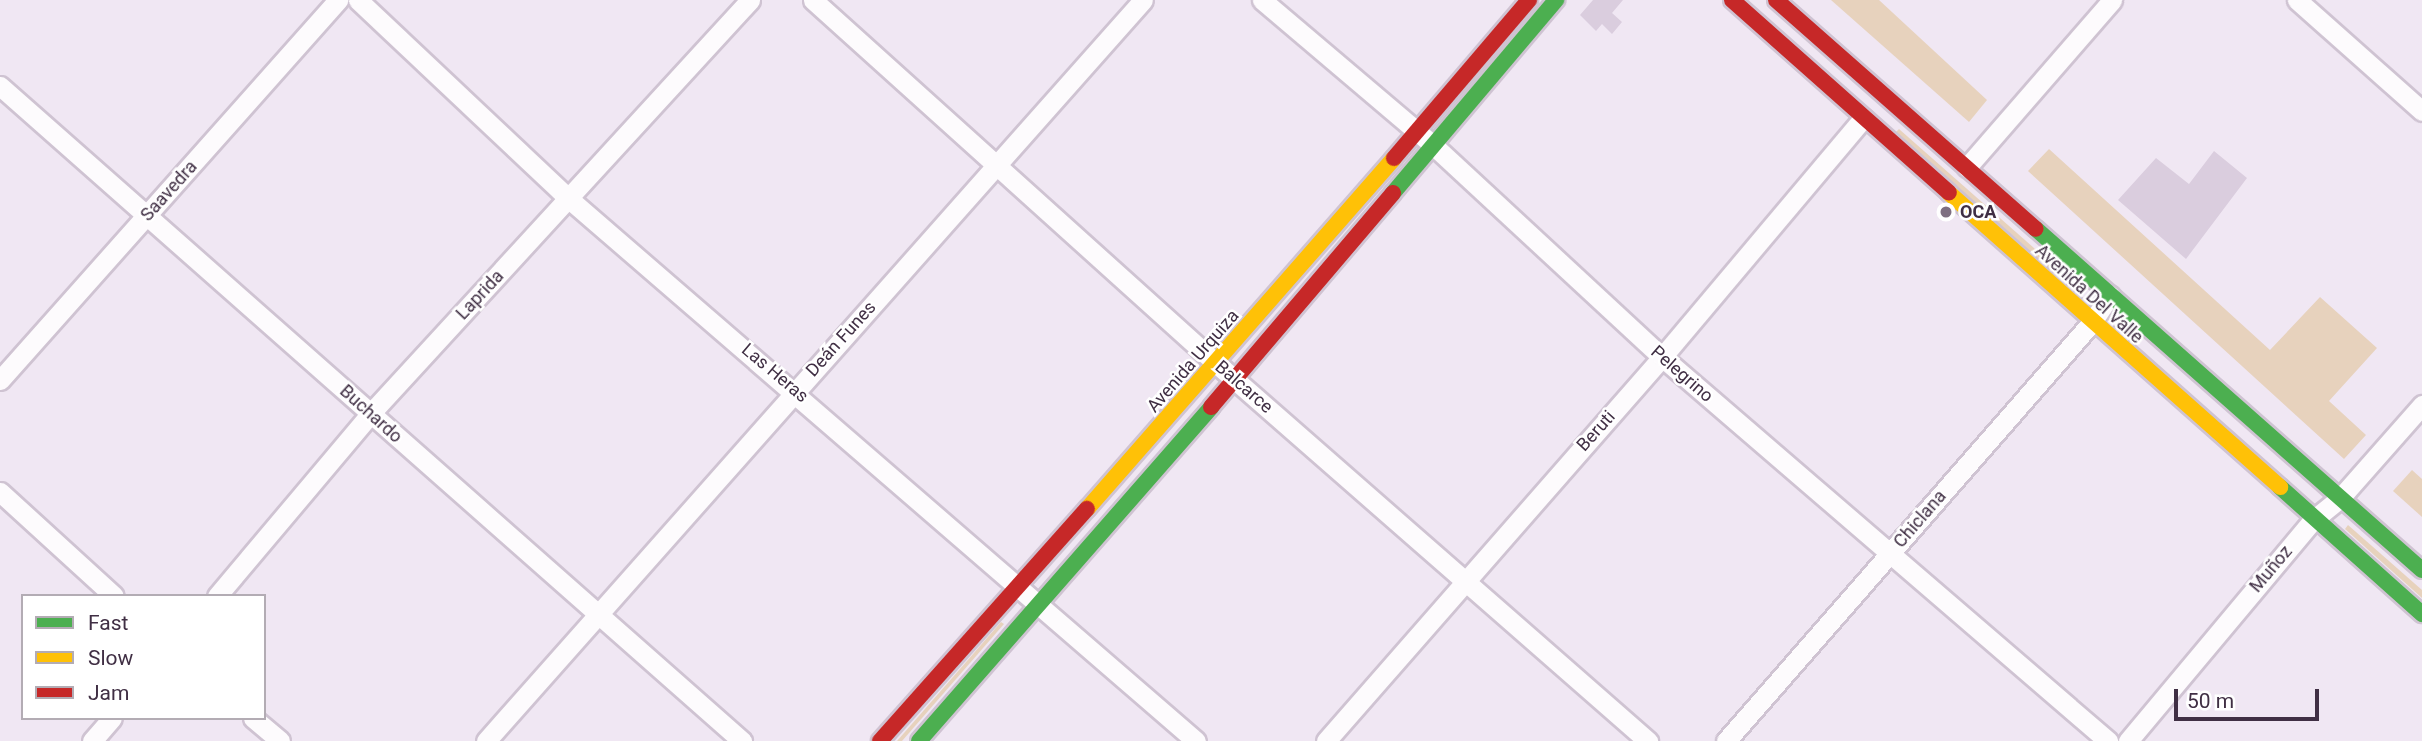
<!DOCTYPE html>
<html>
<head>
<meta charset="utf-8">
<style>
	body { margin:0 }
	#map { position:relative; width:2422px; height:741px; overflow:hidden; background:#f0e7f3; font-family:Roboto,sans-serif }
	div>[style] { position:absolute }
	.green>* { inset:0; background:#e7d2bd }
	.building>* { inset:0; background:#dacdde }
	.roads { filter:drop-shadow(2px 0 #cfc3d2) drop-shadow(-2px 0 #cfc3d2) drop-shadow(0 2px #cfc3d2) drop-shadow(0 -2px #cfc3d2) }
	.street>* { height:19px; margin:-9.5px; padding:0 9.5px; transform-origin:9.5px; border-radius:9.5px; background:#fdfbfd }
	.fast>* { height:16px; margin:-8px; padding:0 8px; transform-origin:8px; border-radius:8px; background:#4caf50 }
	.slow>* { height:16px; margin:-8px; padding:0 8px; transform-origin:8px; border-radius:8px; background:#ffc107 }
	.jam>* { height:16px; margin:-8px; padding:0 8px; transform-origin:8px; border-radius:8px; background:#c62828 }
	.dots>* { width:19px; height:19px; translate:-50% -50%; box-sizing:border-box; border:4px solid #fff; border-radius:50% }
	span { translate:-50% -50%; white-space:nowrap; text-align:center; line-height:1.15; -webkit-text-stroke:5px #fff; paint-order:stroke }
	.street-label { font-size:18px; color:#402f44 }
	.poi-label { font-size:18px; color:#402f44; font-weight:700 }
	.left { translate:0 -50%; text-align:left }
	.legend { position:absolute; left:21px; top:594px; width:245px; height:126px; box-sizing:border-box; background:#fff; border:2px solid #b3acb4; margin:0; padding:9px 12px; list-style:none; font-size:21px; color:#402f44 }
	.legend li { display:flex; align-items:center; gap:14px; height:35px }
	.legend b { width:35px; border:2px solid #b3acb4 }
	.scale { position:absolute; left:2174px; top:689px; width:145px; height:32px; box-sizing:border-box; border:4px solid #402f44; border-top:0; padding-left:9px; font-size:21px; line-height:24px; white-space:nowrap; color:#402f44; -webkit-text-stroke:5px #fff; paint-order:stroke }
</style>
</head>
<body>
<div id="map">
	<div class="green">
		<div style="clip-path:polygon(1831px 0,1879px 0,1987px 100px,1969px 122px)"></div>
		<div style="clip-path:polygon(1899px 129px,2069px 279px,2065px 283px,1895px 133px)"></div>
		<div style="clip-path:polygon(2049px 149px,2270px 350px,2320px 297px,2377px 348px,2329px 401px,2366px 435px,2344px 459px,2028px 171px)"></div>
		<div style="clip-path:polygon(2412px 470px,2422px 479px,2422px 517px,2393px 491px)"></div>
		<div style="clip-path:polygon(2348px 525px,2422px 590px,2422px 598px,2345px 529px)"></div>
		<div style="clip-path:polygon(1001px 622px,1004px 624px,902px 741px,897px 741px)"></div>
	</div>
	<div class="building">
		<div style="clip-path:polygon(1593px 0,1623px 0,1612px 13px,1622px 22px,1612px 34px,1602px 24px,1596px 31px,1580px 15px)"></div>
		<div style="clip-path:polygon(2214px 151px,2247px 178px,2186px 259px,2118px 200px,2156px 158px,2189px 184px)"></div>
	</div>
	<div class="roads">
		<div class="street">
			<div style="left:358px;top:0;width:289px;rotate:43.3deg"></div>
			<div style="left:568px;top:198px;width:830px;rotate:40.85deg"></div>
			<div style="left:813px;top:0;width:544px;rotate:42.02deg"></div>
			<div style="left:1217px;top:364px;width:573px;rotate:41.18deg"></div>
			<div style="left:1262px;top:0;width:226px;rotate:40.3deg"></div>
			<div style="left:1434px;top:146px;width:311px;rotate:42.8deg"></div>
			<div style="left:1662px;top:357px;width:589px;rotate:40.73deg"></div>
			<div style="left:2297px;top:0;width:167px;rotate:41.6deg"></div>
			<div style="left:0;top:86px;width:990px;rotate:41.44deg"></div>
			<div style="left:1967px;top:167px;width:221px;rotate:-49deg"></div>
			<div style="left:0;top:380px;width:509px;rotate:-48.35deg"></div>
			<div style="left:0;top:492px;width:154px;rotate:42.4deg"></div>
			<div style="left:217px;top:596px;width:238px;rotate:-49.9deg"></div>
			<div style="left:370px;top:414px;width:562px;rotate:-47.45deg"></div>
			<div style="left:253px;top:718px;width:35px;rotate:40deg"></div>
			<div style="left:92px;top:741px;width:30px;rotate:-49deg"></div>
			<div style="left:486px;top:741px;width:990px;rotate:-48.44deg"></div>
			<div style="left:1326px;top:741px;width:510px;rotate:-48.81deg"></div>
			<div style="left:1662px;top:357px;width:312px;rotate:-49.9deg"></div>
			<div style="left:1726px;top:741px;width:556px;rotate:-48.86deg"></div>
			<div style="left:2092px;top:322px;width:32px;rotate:-56deg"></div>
			<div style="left:2128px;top:741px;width:288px;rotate:-50.1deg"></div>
			<div style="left:2313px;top:520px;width:36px;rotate:-39deg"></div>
			<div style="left:2341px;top:497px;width:123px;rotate:-48.6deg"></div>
		</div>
		<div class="fast">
			<div style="left:1393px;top:193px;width:253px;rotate:-49.8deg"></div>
			<div style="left:2036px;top:229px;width:515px;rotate:41.46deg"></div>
			<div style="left:2280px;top:487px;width:191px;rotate:41.8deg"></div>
			<div style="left:919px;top:741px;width:444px;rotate:-48.8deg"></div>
		</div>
		<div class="slow">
			<div style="left:1949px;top:193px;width:443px;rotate:41.6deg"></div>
			<div style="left:1087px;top:509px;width:466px;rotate:-48.8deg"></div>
		</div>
		<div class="jam">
			<div style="left:1732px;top:0;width:290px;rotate:41.6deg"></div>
			<div style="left:1776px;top:0;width:346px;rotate:41.4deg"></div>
			<div style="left:1394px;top:158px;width:208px;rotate:-49.5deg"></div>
			<div style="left:1211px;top:407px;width:281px;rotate:-49.6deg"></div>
			<div style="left:880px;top:741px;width:311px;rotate:-48.3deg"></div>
		</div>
	</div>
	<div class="dots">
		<div style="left:1946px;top:212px;background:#7e6f81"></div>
	</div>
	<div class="street-label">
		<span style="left:169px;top:191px;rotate:-48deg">Saavedra</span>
		<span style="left:2089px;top:294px;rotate:42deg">Avenida Del Valle</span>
		<span style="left:480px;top:295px;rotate:-47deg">Laprida</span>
		<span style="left:841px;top:339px;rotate:-48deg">Deán Funes</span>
		<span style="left:1193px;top:361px;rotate:-49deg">Avenida Urquiza</span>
		<span style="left:775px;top:373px;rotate:40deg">Las Heras</span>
		<span style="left:1682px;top:374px;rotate:41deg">Pelegrino</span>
		<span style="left:1244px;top:387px;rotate:41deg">Balcarce</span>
		<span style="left:371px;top:414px;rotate:42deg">Buchardo</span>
		<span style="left:1596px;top:431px;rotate:-48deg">Beruti</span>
		<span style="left:1920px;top:519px;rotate:-49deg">Chiclana</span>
		<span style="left:2271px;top:569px;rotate:-50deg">Muñoz</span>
	</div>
	<div class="poi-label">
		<span class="left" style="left:1960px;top:212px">OCA</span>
	</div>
	<ul class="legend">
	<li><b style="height:9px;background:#4caf50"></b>Fast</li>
	<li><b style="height:9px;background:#ffc107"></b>Slow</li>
	<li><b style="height:9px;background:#c62828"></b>Jam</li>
	</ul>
	<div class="scale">50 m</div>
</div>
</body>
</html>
